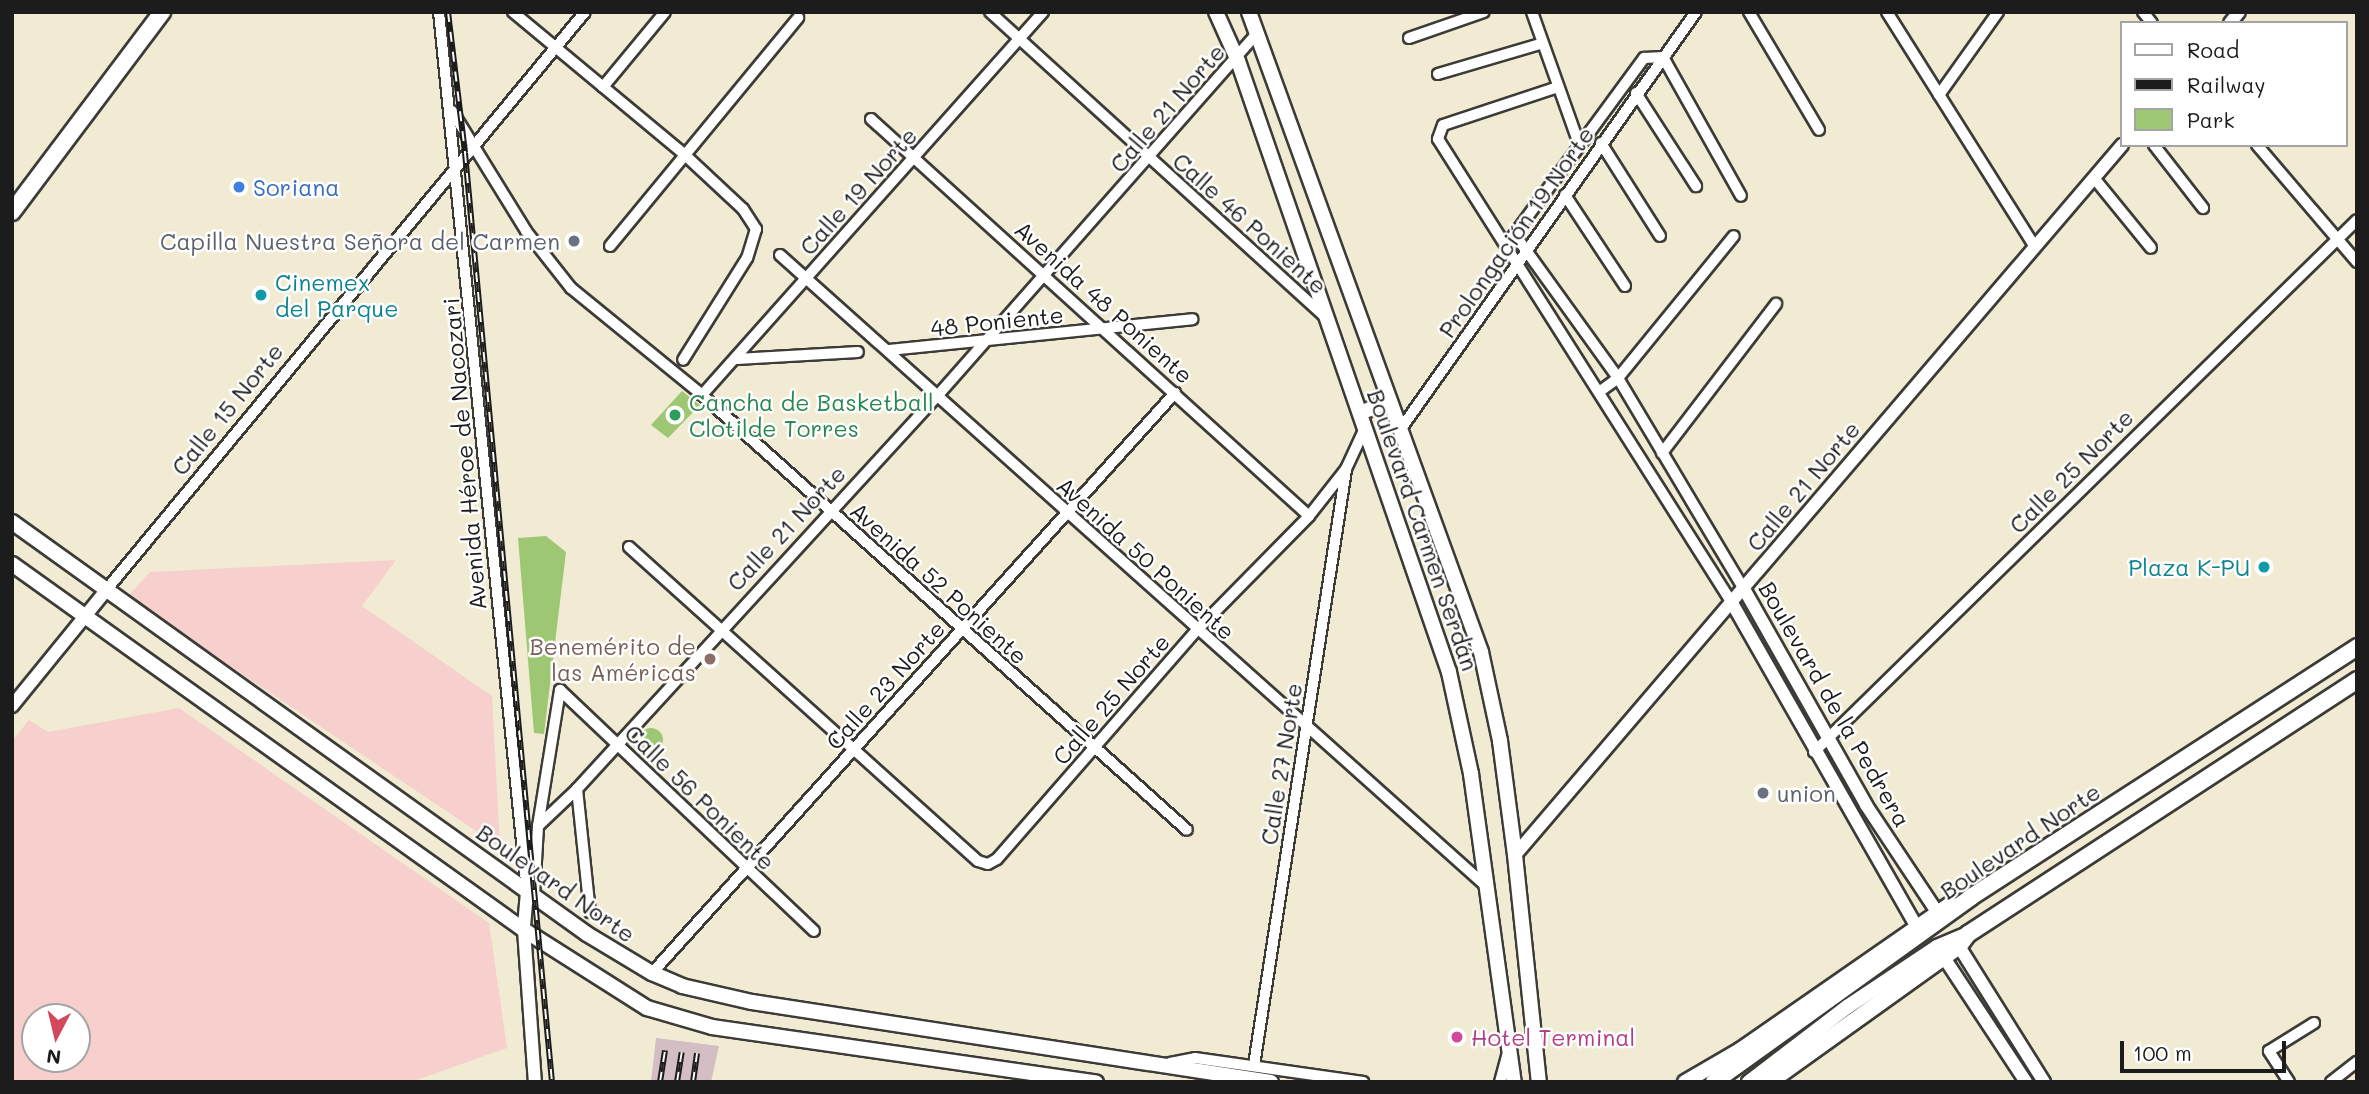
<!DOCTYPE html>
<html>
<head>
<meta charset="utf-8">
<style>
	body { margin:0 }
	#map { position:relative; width:2369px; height:1094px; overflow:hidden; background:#f0ebd2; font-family:Mali,sans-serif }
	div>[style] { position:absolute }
	.built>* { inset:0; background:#f7d0cd }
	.industrial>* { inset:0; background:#d2bec3 }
	.green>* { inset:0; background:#9ec773 }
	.round { border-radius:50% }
	.roads { filter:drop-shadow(2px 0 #3c3b37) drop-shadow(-2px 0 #3c3b37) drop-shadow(0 2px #3c3b37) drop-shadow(0 -2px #3c3b37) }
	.minor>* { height:10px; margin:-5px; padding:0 5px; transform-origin:5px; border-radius:5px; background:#fff }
	.tertiary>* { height:12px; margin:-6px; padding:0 6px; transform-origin:6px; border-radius:6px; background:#fff }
	.secondary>* { height:14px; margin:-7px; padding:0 7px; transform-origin:7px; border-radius:7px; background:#fff }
	.primary>* { height:16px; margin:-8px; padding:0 8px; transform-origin:8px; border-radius:8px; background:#fff }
	.rail>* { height:6px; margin-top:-3px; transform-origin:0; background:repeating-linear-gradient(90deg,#fff 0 10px,#1c1c1c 0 20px); box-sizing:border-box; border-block:2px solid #1c1c1c }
	.dots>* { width:19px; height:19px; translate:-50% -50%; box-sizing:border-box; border:4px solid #fff; border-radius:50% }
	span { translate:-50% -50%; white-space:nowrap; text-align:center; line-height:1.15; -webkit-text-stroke:5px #fff; paint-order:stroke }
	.street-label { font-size:23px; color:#1c1c1c }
	.shop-label { font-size:23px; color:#366cbe }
	.left { translate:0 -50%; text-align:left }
	.worship-label { font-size:23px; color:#5b616d }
	.right { translate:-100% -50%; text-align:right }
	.culture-label { font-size:23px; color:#0d838f }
	.leisure-label { font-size:23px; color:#27864d }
	.education-label { font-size:23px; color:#785e54 }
	.hotel-label { font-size:23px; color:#b23c85 }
	.frame { position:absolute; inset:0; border:14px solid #1c1c1c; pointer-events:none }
	.legend { position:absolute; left:2120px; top:21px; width:228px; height:126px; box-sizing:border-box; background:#fff; border:2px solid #a4a4a4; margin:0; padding:9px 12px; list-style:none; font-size:21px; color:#1c1c1c }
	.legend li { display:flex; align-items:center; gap:14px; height:35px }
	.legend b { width:35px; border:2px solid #a4a4a4 }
	.north { position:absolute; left:21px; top:1003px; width:70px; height:70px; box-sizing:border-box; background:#fff; border:2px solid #a4a4a4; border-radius:50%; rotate:187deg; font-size:19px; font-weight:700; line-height:28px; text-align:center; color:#1c1c1c }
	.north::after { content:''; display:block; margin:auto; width:24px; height:32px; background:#d1495b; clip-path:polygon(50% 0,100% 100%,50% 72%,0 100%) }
	.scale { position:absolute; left:2120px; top:1041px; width:166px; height:32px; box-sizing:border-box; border:4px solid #1c1c1c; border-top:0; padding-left:9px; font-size:21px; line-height:24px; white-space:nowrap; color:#1c1c1c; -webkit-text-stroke:5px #fff; paint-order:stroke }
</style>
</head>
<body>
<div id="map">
	<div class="built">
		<div style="clip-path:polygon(396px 560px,362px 606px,492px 696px,500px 847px,127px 597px,150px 572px)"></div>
		<div style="clip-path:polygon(evenodd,179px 708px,489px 923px,507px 1048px,411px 1082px,12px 1082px,12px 741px,29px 720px,48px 732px,179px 708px,35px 1017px,77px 1017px,77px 1059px,35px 1059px,35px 1017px)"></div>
	</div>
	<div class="industrial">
		<div style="clip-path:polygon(656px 1038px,719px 1046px,711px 1082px,651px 1082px)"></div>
	</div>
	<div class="green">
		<div style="clip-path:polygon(682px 391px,700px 405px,668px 438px,651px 425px)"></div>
		<div style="clip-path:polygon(546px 536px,566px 552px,544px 734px,534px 733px,518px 538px)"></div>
		<div class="round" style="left:639px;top:728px;width:24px;height:24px"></div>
	</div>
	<div class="roads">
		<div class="minor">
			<div style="left:439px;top:12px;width:884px;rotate:84.29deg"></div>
			<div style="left:513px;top:12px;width:224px;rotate:39.7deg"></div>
			<div style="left:685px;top:155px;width:79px;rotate:43deg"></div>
			<div style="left:743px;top:209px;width:24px;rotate:57deg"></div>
			<div style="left:756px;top:229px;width:30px;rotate:107deg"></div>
			<div style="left:747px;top:258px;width:120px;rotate:122.1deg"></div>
			<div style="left:990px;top:12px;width:454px;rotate:42.3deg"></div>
			<div style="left:1532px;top:12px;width:140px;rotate:70.4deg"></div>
			<div style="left:1749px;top:12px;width:137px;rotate:59.3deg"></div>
			<div style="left:1887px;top:12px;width:278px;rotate:57.8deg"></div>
			<div style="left:2143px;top:12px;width:14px;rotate:51deg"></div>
			<div style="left:1409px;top:38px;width:79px;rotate:-19.1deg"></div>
			<div style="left:1663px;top:57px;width:159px;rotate:60.7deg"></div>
			<div style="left:1438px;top:74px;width:109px;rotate:-16.4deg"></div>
			<div style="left:603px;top:87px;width:97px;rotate:-50.4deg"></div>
			<div style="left:1558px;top:87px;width:121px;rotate:161.7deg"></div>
			<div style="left:1443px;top:125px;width:15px;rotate:110deg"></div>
			<div style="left:1438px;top:139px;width:549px;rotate:57.64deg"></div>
			<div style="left:1636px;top:93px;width:111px;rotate:57.2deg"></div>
			<div style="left:1939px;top:95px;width:102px;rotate:-54.6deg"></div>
			<div style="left:452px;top:111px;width:141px;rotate:58.3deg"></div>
			<div style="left:526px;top:231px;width:73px;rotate:51.7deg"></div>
			<div style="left:571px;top:288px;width:169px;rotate:39.2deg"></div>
			<div style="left:702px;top:395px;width:651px;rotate:41.89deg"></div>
			<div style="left:871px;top:119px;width:591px;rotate:42.19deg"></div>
			<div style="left:1601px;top:143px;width:110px;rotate:57.6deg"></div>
			<div style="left:2154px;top:145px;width:80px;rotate:52.1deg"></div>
			<div style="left:2257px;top:145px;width:154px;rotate:49.5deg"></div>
			<div style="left:2094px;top:178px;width:90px;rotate:50.8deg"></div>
			<div style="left:1565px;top:195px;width:109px;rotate:56.6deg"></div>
			<div style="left:1515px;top:235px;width:176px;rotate:54.2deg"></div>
			<div style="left:1618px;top:378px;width:246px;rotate:59.2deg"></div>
			<div style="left:1511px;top:239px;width:225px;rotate:-53.7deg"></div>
			<div style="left:1644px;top:58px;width:19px;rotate:-3deg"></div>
			<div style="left:610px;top:246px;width:296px;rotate:-50.5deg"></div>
			<div style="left:780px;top:255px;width:948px;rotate:41.79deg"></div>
			<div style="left:889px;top:350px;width:305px;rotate:-5.8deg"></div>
			<div style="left:737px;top:359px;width:121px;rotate:-3.3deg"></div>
			<div style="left:1599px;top:392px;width:24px;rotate:-36deg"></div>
			<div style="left:1618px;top:378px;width:183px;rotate:-50.8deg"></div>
			<div style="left:702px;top:395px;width:513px;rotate:-48.32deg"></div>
			<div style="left:1400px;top:430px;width:512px;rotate:-54.7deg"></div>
			<div style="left:1662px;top:453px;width:188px;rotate:-52.6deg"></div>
			<div style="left:629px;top:547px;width:469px;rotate:42deg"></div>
			<div style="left:978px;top:861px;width:10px;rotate:17deg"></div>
			<div style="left:988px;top:864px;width:10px;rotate:-29deg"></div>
			<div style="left:997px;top:859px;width:304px;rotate:-48.9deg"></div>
			<div style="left:1197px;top:630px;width:160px;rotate:-45.5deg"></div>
			<div style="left:1309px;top:516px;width:60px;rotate:-51.8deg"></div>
			<div style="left:1346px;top:469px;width:45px;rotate:-65.1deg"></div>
			<div style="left:107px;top:589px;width:749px;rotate:-50.36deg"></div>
			<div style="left:560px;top:690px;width:350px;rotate:43.5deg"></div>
			<div style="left:1814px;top:752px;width:760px;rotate:-44.41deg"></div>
			<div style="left:577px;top:789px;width:124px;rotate:84deg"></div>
			<div style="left:538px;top:826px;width:54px;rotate:-43.5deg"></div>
			<div style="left:577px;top:789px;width:536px;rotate:-47.5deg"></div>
			<div style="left:939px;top:394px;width:481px;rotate:-48.6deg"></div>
			<div style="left:534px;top:896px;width:70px;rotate:-86.7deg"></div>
			<div style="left:538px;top:826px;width:138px;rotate:-80.8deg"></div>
			<div style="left:652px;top:973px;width:781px;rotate:-47.96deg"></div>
			<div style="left:1170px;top:1063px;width:25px;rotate:-11deg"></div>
			<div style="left:1195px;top:1058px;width:170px;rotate:8.1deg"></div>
			<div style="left:1254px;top:1065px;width:602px;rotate:-81.21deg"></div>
			<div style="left:1500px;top:1082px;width:27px;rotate:-75deg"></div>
			<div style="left:2289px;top:1082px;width:37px;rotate:-123deg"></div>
			<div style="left:2269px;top:1051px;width:53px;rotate:-31.9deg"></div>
			<div style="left:2331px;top:1082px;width:33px;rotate:-38deg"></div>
		</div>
		<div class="tertiary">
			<div style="left:2230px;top:23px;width:14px;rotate:-51deg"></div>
			<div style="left:1744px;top:589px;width:248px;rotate:60.5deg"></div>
			<div style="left:1866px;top:805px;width:128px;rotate:56.4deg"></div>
			<div style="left:1732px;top:603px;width:371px;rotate:60.3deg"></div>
			<div style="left:12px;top:706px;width:151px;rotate:-50.9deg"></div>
			<div style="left:1515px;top:855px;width:934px;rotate:-49.47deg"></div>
			<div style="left:527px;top:892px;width:38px;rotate:95deg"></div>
			<div style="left:524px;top:930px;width:152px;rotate:85.9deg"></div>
			<div style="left:1955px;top:940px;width:168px;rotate:57.9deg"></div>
			<div style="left:1939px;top:950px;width:158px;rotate:56.6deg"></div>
		</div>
		<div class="secondary">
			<div style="left:1216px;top:12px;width:54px;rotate:65.8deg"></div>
			<div style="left:1238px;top:61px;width:646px;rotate:70.95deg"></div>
			<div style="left:1449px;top:672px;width:104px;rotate:77.8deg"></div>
			<div style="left:1471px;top:774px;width:311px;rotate:82.1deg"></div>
			<div style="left:1249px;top:12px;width:681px;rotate:70.07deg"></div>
			<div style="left:1481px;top:652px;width:91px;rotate:77.9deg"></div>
			<div style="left:1500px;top:741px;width:115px;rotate:82.5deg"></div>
			<div style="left:1515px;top:855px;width:228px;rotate:84deg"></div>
			<div style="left:1360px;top:413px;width:32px;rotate:-22deg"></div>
			<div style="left:12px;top:522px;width:707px;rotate:35.62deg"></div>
			<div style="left:587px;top:934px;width:76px;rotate:31deg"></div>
			<div style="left:652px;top:973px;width:33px;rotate:23deg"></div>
			<div style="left:682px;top:986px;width:72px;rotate:12.9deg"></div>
			<div style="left:752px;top:1002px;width:525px;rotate:8.76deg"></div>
			<div style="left:12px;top:564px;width:629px;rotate:35.56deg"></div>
			<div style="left:524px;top:930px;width:146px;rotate:32.4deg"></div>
			<div style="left:647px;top:1008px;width:68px;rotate:16.3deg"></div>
			<div style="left:712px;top:1027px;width:388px;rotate:8.2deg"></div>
			<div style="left:1685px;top:1082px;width:64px;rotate:-30.2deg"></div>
			<div style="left:1740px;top:1050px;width:256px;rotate:-34.8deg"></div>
			<div style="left:1749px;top:1082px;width:123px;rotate:-37.4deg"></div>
			<div style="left:1847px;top:1007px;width:108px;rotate:-33.7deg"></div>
			<div style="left:1937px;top:947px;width:34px;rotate:-23deg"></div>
		</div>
		<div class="primary">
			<div style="left:12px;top:212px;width:250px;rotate:-53.1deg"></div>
			<div style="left:1714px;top:1082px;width:317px;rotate:-35.7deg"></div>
			<div style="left:1971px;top:897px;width:460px;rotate:-32.9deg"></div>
			<div style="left:1769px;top:1082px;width:234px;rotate:-35.6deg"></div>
			<div style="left:1959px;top:946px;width:15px;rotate:-53deg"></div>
			<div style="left:1968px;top:934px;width:465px;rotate:-33.1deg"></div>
		</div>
	</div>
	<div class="rail">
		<div style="left:448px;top:12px;width:142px;rotate:83.1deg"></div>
		<div style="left:465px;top:153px;width:933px;rotate:84.65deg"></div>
		<div style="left:660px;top:1082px;width:32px;rotate:-81deg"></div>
		<div style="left:677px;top:1082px;width:30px;rotate:-81deg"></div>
		<div style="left:693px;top:1082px;width:29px;rotate:-82deg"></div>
	</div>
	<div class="dots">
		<div style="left:239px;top:187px;background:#3f7fe0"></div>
		<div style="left:574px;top:241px;background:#6b7280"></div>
		<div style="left:261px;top:295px;background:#0f9aa8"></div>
		<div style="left:675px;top:415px;background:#2e9e5b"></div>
		<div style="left:2264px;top:567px;background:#0f9aa8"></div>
		<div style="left:710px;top:659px;background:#8d6e63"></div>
		<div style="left:1763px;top:793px;background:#6b7280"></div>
		<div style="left:1457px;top:1037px;background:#d1479c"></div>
	</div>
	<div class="street-label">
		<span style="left:1167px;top:108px;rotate:-49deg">Calle 21 Norte</span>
		<span style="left:858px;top:191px;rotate:-48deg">Calle 19 Norte</span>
		<span style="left:1250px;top:223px;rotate:42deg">Calle 46 Poniente</span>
		<span style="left:1516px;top:232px;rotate:-55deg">Prolongación 19 Norte</span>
		<span style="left:1104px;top:302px;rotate:42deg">Avenida 48 Poniente</span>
		<span style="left:997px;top:321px;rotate:-6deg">48 Poniente</span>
		<span style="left:227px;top:409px;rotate:-51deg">Calle 15 Norte</span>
		<span style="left:464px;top:454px;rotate:-95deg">Avenida Héroe de Nacozari</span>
		<span style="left:2071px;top:471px;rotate:-45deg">Calle 25 Norte</span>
		<span style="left:1803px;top:486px;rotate:-50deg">Calle 21 Norte</span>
		<span style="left:786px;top:528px;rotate:-47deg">Calle 21 Norte</span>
		<span style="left:1423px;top:530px;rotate:71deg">Boulevard Carmen Serdán</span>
		<span style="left:1146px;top:558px;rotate:42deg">Avenida 50 Poniente</span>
		<span style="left:939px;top:583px;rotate:42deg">Avenida 52 Poniente</span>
		<span style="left:885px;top:685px;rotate:-48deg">Calle 23 Norte</span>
		<span style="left:1111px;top:699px;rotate:-49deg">Calle 25 Norte</span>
		<span style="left:1835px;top:704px;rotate:60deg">Boulevard de la Pedrera</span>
		<span style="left:1281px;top:764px;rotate:-81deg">Calle 27 Norte</span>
		<span style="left:700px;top:797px;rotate:44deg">Calle 56 Poniente</span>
		<span style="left:2020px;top:841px;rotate:-34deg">Boulevard Norte</span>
		<span style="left:556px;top:883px;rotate:35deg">Boulevard Norte</span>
	</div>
	<div class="shop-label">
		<span class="left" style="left:253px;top:187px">Soriana</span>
	</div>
	<div class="worship-label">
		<span class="right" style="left:560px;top:241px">Capilla Nuestra Señora del Carmen</span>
		<span class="left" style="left:1777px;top:793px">union</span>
	</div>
	<div class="culture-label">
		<span class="left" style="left:275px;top:295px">Cinemex<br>del Parque</span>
		<span class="right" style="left:2250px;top:567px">Plaza K-PU</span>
	</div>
	<div class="leisure-label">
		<span class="left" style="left:689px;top:415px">Cancha de Basketball<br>Clotilde Torres</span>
	</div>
	<div class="education-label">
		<span class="right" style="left:696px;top:659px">Benemérito de<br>las Américas</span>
	</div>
	<div class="hotel-label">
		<span class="left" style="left:1471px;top:1037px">Hotel Terminal</span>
	</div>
	<div class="frame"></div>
	<ul class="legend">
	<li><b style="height:9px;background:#fff"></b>Road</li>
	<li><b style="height:9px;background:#1c1c1c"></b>Railway</li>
	<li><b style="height:19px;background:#9ec773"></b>Park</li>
	</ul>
	<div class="north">N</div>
	<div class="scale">100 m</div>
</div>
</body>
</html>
